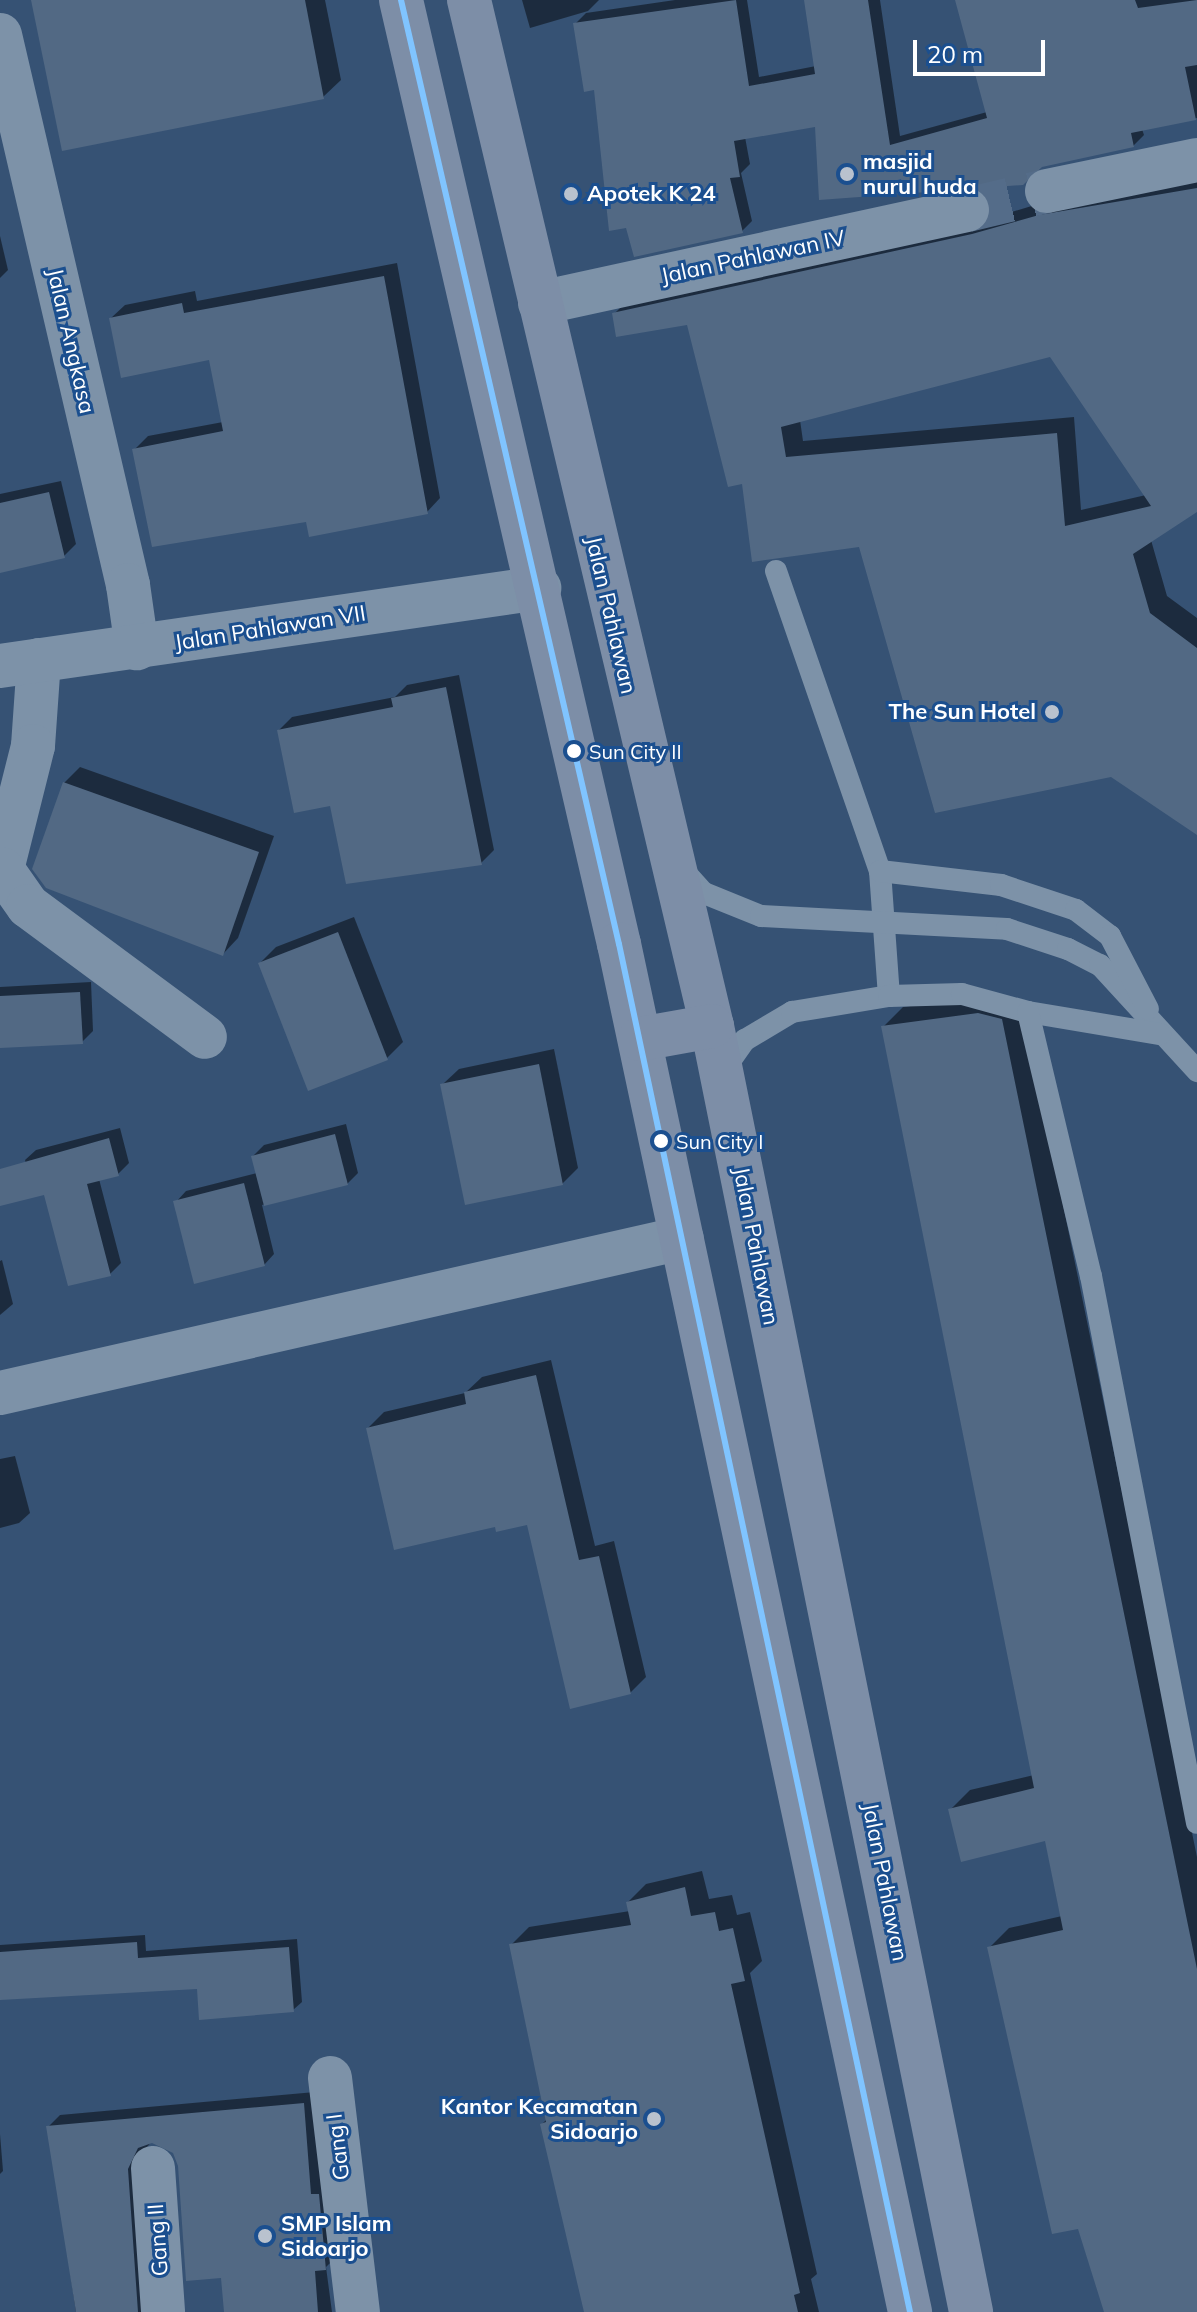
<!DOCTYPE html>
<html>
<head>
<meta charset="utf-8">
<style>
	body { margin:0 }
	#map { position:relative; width:1197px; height:2312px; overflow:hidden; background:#365274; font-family:Mulish,sans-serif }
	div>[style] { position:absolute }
	.shadow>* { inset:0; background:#0007 }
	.building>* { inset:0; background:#526984 }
	.street-tunnel>* { height:44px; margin-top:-22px; transform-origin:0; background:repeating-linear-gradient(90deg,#546c89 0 44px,transparent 0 66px) }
	.lane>* { height:22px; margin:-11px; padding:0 11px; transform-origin:11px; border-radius:11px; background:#7d92a8 }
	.street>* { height:44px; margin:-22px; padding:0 22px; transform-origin:22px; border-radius:22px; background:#7d92a8 }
	.primary>* { height:44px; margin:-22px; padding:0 22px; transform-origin:22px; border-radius:22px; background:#7d8ea7 }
	.bus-1>* { height:6px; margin:-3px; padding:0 3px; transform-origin:3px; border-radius:3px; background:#80c4ff }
	.dots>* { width:22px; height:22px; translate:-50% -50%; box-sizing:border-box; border:4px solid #1b4f8f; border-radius:50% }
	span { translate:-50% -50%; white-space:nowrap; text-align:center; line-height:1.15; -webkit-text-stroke:6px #1b4f8f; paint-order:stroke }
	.bus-label { font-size:20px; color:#fff }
	.left { translate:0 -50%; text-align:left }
	.poi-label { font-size:22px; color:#fff; font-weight:700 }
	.right { translate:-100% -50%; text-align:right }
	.street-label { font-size:22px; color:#fff }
	.scale { position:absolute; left:913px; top:40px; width:132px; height:36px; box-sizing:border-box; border:4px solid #fff; border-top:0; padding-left:10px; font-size:24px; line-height:28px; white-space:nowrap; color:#fff; -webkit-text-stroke:6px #1b4f8f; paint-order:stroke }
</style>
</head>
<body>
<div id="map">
	<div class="shadow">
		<div style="clip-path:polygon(33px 0,325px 0,341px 80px,323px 97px)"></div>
		<div style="clip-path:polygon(522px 0,599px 0,588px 11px,530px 28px)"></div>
		<div style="clip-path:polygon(675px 0,747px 0,759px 77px,816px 66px,806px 0,880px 0,900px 136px,987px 112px,957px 0,1197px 0,1197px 118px,1142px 129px,1144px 135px,1133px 146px,821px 198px,817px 124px,745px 137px,750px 164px,741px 173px,752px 221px,742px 231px,596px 88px,575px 24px,586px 13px)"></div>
		<div style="clip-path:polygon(evenodd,1197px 176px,1197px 510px,1151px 540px,1167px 596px,1197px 618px,1197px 833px,860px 544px,743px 482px,689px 323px,614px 314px,632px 296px,992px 218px,1058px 198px,1197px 176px,1051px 355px,1146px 495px,1081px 510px,1074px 417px,803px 441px,800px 420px,1051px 355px)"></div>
		<div style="clip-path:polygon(0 236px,8px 270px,0 278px)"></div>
		<div style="clip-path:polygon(397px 263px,440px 498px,427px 512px,307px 520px,134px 450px,148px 436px,223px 422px,211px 358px,111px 318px,125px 305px,195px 291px,197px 301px)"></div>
		<div style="clip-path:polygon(61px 481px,76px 544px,64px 556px,0 571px,0 494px)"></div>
		<div style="clip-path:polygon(459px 675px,494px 850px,481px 863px,332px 803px,279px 730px,292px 717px,395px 697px,407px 685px)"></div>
		<div style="clip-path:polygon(80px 767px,274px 836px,238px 938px,223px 954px,64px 783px)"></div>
		<div style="clip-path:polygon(354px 917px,403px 1042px,387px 1058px,260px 963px,276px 947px)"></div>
		<div style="clip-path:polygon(91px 982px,93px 1031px,82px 1042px,0 1046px,0 987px)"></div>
		<div style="clip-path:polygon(999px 994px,1021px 1000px,1197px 1857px,1197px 2312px,1106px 2312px,990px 1947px,1009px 1928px,1062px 1916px,1046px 1839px,951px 1809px,970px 1790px,1034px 1775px,883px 1027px,903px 1007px)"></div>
		<div style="clip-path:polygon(554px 1049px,578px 1168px,562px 1184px,443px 1084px,459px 1069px)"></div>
		<div style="clip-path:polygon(346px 1124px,358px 1173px,347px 1184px,262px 1205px,274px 1254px,264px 1265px,176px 1202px,186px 1191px,257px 1173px,253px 1156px,264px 1145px)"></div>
		<div style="clip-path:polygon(120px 1128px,129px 1163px,118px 1174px,99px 1179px,121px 1263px,110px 1274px,46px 1192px,34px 1195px,25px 1160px,36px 1150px)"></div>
		<div style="clip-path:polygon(2px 1260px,13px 1304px,0 1315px,0 1261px)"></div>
		<div style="clip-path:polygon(551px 1360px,595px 1546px,614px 1541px,646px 1677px,630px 1693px,528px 1523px,497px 1524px,368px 1428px,384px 1412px,465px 1393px,482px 1377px)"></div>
		<div style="clip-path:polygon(15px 1456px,30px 1513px,19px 1523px,0 1528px,0 1459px)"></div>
		<div style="clip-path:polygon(702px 1871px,709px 1899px,732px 1895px,737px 1915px,750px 1912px,762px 1961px,750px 1973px,817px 2274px,811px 2279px,819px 2312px,586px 2312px,542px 2124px,547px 2119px,511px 1945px,529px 1927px,630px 1911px,628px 1902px,646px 1884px)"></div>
		<div style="clip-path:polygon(145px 1935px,146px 1951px,297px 1939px,302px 2002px,293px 2010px,199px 1987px,0 1998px,0 1945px)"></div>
		<div style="clip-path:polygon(315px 2092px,337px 2256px,326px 2267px,332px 2312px,226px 2312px,223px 2276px,175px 2152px,152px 2141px,139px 2157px,155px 2312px,76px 2312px,49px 2126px,60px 2115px)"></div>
		<div style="clip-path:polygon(0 2134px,3px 2171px,0 2174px)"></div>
	</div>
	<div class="building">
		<div style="clip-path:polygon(31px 0,305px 0,324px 99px,62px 151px)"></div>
		<div style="clip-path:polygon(736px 0,749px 86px,815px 74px,804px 0,868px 0,890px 145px,987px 118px,955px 0,1135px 0,1138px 8px,1197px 0,1197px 65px,1185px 67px,1196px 120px,1131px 133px,1134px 147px,1042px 167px,1023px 185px,819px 200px,815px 127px,734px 141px,740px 177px,730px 178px,743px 233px,634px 257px,626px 228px,609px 231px,594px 90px,584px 92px,573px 23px)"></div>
		<div style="clip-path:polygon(evenodd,1197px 188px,1197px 512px,1133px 554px,1150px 613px,1197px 648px,1197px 835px,1111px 777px,935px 813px,859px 547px,752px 562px,742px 484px,728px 487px,687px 325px,616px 337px,612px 313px,972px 234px,1039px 215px,1197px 188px,1050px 357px,1151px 506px,1065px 526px,1057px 433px,786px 457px,781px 427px,1050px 357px)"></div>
		<div style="clip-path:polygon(384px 276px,428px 514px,309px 537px,306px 522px,152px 547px,132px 449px,223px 431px,209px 360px,121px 378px,109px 318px,182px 303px,184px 313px)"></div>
		<div style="clip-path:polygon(49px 492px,65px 558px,0 573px,0 503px)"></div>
		<div style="clip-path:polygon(446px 687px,482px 865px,346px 884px,330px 806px,294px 813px,277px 730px,393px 707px,391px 698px)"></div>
		<div style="clip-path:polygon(63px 782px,259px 852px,223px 956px,46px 888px,32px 869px)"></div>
		<div style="clip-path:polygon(338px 932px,388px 1060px,308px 1091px,258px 963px)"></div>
		<div style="clip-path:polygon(80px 992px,83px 1044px,0 1048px,0 996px)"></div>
		<div style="clip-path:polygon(978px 1013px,1002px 1019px,1197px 1969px,1197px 2312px,1104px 2312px,1078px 2229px,1052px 2234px,987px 1947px,1063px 1930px,1045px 1841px,961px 1862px,948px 1809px,1034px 1788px,881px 1026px)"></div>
		<div style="clip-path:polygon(539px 1064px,563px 1185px,465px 1205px,440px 1084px)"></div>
		<div style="clip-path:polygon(335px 1134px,348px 1185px,264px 1206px,251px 1156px)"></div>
		<div style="clip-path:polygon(109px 1138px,119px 1176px,87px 1184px,111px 1276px,68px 1286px,44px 1195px,0 1206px,0 1169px)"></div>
		<div style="clip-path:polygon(244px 1183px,265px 1266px,194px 1284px,173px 1201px)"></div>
		<div style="clip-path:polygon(536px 1375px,579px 1560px,599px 1556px,631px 1694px,570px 1709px,527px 1525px,496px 1532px,495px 1527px,394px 1550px,366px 1428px,466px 1404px,464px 1392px)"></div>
		<div style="clip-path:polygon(685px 1887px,691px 1916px,715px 1912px,719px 1931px,733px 1928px,745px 1981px,731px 1984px,800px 2293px,794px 2295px,798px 2312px,584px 2312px,540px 2124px,546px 2122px,509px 1944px,631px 1925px,626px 1902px)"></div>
		<div style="clip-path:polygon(137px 1942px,138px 1958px,289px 1947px,294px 2012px,199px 2020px,197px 1989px,0 2000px,0 1952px)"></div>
		<div style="clip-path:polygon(304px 2103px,311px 2194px,319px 2194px,326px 2270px,315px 2271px,318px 2312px,224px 2312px,221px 2278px,186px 2281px,178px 2166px,173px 2153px,152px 2143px,138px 2148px,128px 2169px,138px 2312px,76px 2312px,46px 2126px)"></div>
	</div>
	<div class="street-tunnel">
		<div style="left:967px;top:210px;width:82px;rotate:-13.4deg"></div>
	</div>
	<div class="lane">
		<div style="left:776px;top:571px;width:318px;rotate:70.9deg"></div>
		<div style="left:880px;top:871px;width:125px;rotate:85.9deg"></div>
		<div style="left:683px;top:870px;width:31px;rotate:48deg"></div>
		<div style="left:704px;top:893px;width:61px;rotate:22deg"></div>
		<div style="left:761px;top:916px;width:246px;rotate:3deg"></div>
		<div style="left:1007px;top:929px;width:64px;rotate:18.2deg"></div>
		<div style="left:1068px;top:949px;width:36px;rotate:27deg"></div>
		<div style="left:1100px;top:965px;width:144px;rotate:47.5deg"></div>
		<div style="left:880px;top:871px;width:122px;rotate:6.6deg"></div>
		<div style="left:1001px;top:885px;width:79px;rotate:18.4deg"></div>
		<div style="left:1076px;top:910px;width:43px;rotate:37.4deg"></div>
		<div style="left:1110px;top:936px;width:82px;rotate:62.5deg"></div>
		<div style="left:1028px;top:1012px;width:134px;rotate:9.5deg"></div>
		<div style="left:723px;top:1071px;width:38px;rotate:-55deg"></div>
		<div style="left:745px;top:1040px;width:55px;rotate:-30.8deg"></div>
		<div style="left:792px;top:1012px;width:98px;rotate:-9.4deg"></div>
		<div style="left:889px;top:996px;width:73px;rotate:-1.6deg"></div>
		<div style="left:962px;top:994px;width:68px;rotate:15.3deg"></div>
		<div style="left:1028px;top:1012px;width:271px;rotate:76.6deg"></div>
		<div style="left:1091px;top:1276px;width:557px;rotate:79.03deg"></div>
	</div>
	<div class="street">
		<div style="left:0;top:35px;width:565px;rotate:76.9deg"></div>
		<div style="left:128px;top:585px;width:64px;rotate:81.9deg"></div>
		<div style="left:1047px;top:191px;width:153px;rotate:-11.7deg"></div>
		<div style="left:540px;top:303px;width:437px;rotate:-12.3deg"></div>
		<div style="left:39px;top:660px;width:86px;rotate:94deg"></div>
		<div style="left:33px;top:746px;width:127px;rotate:104.1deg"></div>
		<div style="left:2px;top:869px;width:45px;rotate:54.9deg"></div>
		<div style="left:28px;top:906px;width:220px;rotate:36.5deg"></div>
		<div style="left:0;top:666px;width:545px;rotate:-8.23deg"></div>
		<div style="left:0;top:1393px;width:699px;rotate:-12.8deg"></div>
		<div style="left:330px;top:2078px;width:236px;rotate:83.2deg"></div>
		<div style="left:153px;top:2168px;width:144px;rotate:86deg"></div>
	</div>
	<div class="primary">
		<div style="left:401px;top:0;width:969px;rotate:77deg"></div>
		<div style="left:619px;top:944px;width:1399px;rotate:77.99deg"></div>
		<div style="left:469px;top:0;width:1054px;rotate:76.68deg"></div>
		<div style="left:712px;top:1026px;width:1312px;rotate:78.61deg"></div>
		<div style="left:640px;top:1039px;width:73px;rotate:-10.2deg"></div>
	</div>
	<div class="bus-1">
		<div style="left:401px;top:0;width:969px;rotate:77deg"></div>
		<div style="left:619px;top:944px;width:1399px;rotate:77.99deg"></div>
	</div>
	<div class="dots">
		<div style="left:847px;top:174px;background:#b9c2ce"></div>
		<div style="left:571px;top:194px;background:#b9c2ce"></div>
		<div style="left:1052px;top:712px;background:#b9c2ce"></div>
		<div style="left:574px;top:751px;background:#fff"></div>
		<div style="left:661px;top:1141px;background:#fff"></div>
		<div style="left:654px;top:2119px;background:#b9c2ce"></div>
		<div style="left:265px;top:2236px;background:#b9c2ce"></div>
	</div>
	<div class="bus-label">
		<span class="left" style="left:589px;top:751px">Sun City II</span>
		<span class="left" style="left:676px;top:1141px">Sun City I</span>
	</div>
	<div class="poi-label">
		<span class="left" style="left:863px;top:174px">masjid<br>nurul huda</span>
		<span class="left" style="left:587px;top:194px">Apotek K 24</span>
		<span class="right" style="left:1036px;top:712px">The Sun Hotel</span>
		<span class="right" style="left:638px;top:2119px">Kantor Kecamatan<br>Sidoarjo</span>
		<span class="left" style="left:281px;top:2236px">SMP Islam<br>Sidoarjo</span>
	</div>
	<div class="street-label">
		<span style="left:753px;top:257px;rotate:-12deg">Jalan Pahlawan IV</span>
		<span style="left:71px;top:341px;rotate:77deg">Jalan Angkasa</span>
		<span style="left:611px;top:615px;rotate:77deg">Jalan Pahlawan</span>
		<span style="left:270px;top:628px;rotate:-9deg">Jalan Pahlawan VII</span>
		<span style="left:756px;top:1246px;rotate:79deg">Jalan Pahlawan</span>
		<span style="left:885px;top:1882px;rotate:79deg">Jalan Pahlawan</span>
		<span style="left:338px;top:2147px;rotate:-97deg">Gang I</span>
		<span style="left:158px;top:2240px;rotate:-94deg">Gang II</span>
	</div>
	<div class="scale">20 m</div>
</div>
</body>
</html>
